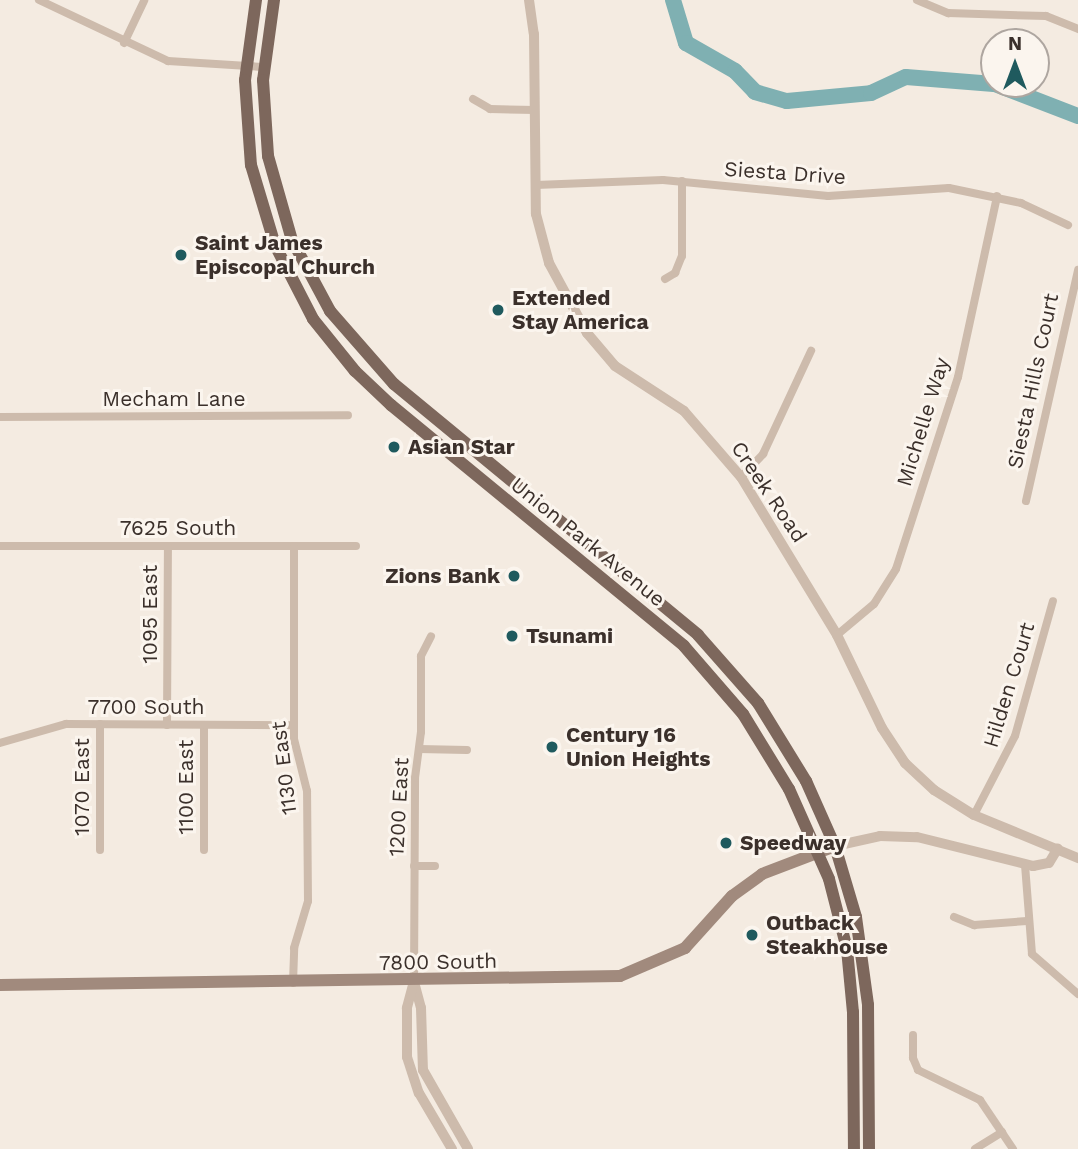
<!DOCTYPE html>
<html>
<head>
<meta charset="utf-8">
<style>
	body { margin:0 }
	#map { position:relative; width:1078px; height:1149px; overflow:hidden; background:#f4ebe1; font-family:"Work Sans",sans-serif }
	div>[style] { position:absolute }
	.stream>* { height:2.5px; margin:-1.25px; padding:0 1.25px; transform-origin:1.25px; border-radius:1.25px; background:#7fb0b2 }
	.river>* { height:16px; margin:-8px; padding:0 8px; transform-origin:8px; border-radius:8px; background:#7fb0b2 }
	.minor>* { height:8px; margin:-4px; padding:0 4px; transform-origin:4px; border-radius:4px; background:#cdbbac }
	.tertiary>* { height:10px; margin:-5px; padding:0 5px; transform-origin:5px; border-radius:5px; background:#cdbbac }
	.secondary>* { height:12px; margin:-6px; padding:0 6px; transform-origin:6px; border-radius:6px; background:#a18a7d }
	.primary>* { height:12px; margin:-6px; padding:0 6px; transform-origin:6px; border-radius:6px; background:#7d675c }
	.dots>* { width:19px; height:19px; translate:-50% -50%; box-sizing:border-box; border:4px solid #fbf5ee; border-radius:50% }
	span { translate:-50% -50%; white-space:nowrap; text-align:center; line-height:1.15; -webkit-text-stroke:6px #fbf5ee; paint-order:stroke }
	.street-label { font-size:21px; color:#3b302b }
	.poi-label { font-size:21px; color:#3b302b; font-weight:700 }
	.left { translate:0 -50%; text-align:left }
	.right { translate:-100% -50%; text-align:right }
	.north { position:absolute; left:980px; top:28px; width:70px; height:70px; box-sizing:border-box; background:#fbf5ee; border:2px solid #aea6a0; border-radius:50%; rotate:0deg; font-size:19px; font-weight:700; line-height:28px; text-align:center; color:#3b302b }
	.north::after { content:''; display:block; margin:auto; width:24px; height:32px; background:#1f5a5e; clip-path:polygon(50% 0,100% 100%,50% 72%,0 100%) }
</style>
</head>
<body>
<div id="map">
	<div class="stream">
		<div style="left:669px;top:0;width:4px;rotate:14deg"></div>
	</div>
	<div class="river">
		<div style="left:673px;top:0;width:45px;rotate:73.2deg"></div>
		<div style="left:686px;top:43px;width:56px;rotate:29.7deg"></div>
		<div style="left:735px;top:71px;width:29px;rotate:46deg"></div>
		<div style="left:755px;top:92px;width:33px;rotate:16deg"></div>
		<div style="left:787px;top:101px;width:84px;rotate:-5.4deg"></div>
		<div style="left:871px;top:93px;width:38px;rotate:-25deg"></div>
		<div style="left:906px;top:77px;width:88px;rotate:4.5deg"></div>
		<div style="left:995px;top:84px;width:89px;rotate:21.1deg"></div>
	</div>
	<div class="minor">
		<div style="left:39px;top:0;width:143px;rotate:25.3deg"></div>
		<div style="left:168px;top:61px;width:95px;rotate:3.6deg"></div>
		<div style="left:917px;top:0;width:34px;rotate:23deg"></div>
		<div style="left:948px;top:13px;width:98px;rotate:1.8deg"></div>
		<div style="left:1046px;top:16px;width:35px;rotate:22deg"></div>
		<div style="left:124px;top:43px;width:47px;rotate:-64.5deg"></div>
		<div style="left:473px;top:99px;width:20px;rotate:30deg"></div>
		<div style="left:490px;top:109px;width:45px;rotate:1.3deg"></div>
		<div style="left:536px;top:185px;width:127px;rotate:-2.3deg"></div>
		<div style="left:663px;top:180px;width:166px;rotate:5.5deg"></div>
		<div style="left:828px;top:196px;width:121px;rotate:-3.8deg"></div>
		<div style="left:949px;top:188px;width:74px;rotate:11.8deg"></div>
		<div style="left:1021px;top:203px;width:52px;rotate:25.1deg"></div>
		<div style="left:665px;top:279px;width:12px;rotate:-31deg"></div>
		<div style="left:675px;top:273px;width:18px;rotate:-68deg"></div>
		<div style="left:682px;top:256px;width:75px;rotate:-90deg"></div>
		<div style="left:0;top:417px;width:348px;rotate:-0.3deg"></div>
		<div style="left:741px;top:477px;width:32px;rotate:-46deg"></div>
		<div style="left:763px;top:454px;width:114px;rotate:-65deg"></div>
		<div style="left:1026px;top:501px;width:237px;rotate:-77.3deg"></div>
		<div style="left:0;top:546px;width:356px"></div>
		<div style="left:837px;top:635px;width:48px;rotate:-40deg"></div>
		<div style="left:874px;top:604px;width:41px;rotate:-57.8deg"></div>
		<div style="left:896px;top:569px;width:202px;rotate:-72.1deg"></div>
		<div style="left:958px;top:377px;width:185px;rotate:-77.8deg"></div>
		<div style="left:100px;top:724px;width:126px;rotate:90deg"></div>
		<div style="left:167px;top:725px;width:179px;rotate:-89.7deg"></div>
		<div style="left:204px;top:725px;width:125px;rotate:90deg"></div>
		<div style="left:0;top:743px;width:69px;rotate:-16.1deg"></div>
		<div style="left:66px;top:724px;width:228px;rotate:0.3deg"></div>
		<div style="left:419px;top:749px;width:48px;rotate:1.2deg"></div>
		<div style="left:974px;top:815px;width:89px;rotate:-62.6deg"></div>
		<div style="left:1015px;top:736px;width:140px;rotate:-74.3deg"></div>
		<div style="left:1025px;top:865px;width:89px;rotate:85.5deg"></div>
		<div style="left:1032px;top:954px;width:61px;rotate:41deg"></div>
		<div style="left:414px;top:866px;width:21px"></div>
		<div style="left:954px;top:917px;width:22px;rotate:22deg"></div>
		<div style="left:974px;top:925px;width:53px;rotate:-4.3deg"></div>
		<div style="left:414px;top:982px;width:204px;rotate:-89.7deg"></div>
		<div style="left:415px;top:778px;width:46px;rotate:-82.6deg"></div>
		<div style="left:421px;top:732px;width:76px;rotate:-90deg"></div>
		<div style="left:421px;top:656px;width:22px;rotate:-63deg"></div>
		<div style="left:293px;top:983px;width:35px;rotate:-88deg"></div>
		<div style="left:294px;top:948px;width:49px;rotate:-73.4deg"></div>
		<div style="left:308px;top:901px;width:110px;rotate:-90.5deg"></div>
		<div style="left:307px;top:791px;width:54px;rotate:-104deg"></div>
		<div style="left:294px;top:739px;width:193px;rotate:-90deg"></div>
		<div style="left:913px;top:1035px;width:23px;rotate:90deg"></div>
		<div style="left:913px;top:1058px;width:13px;rotate:67deg"></div>
		<div style="left:918px;top:1070px;width:69px;rotate:25.8deg"></div>
		<div style="left:980px;top:1100px;width:59px;rotate:56deg"></div>
		<div style="left:975px;top:1149px;width:32px;rotate:-32deg"></div>
	</div>
	<div class="tertiary">
		<div style="left:529px;top:0;width:34px;rotate:82deg"></div>
		<div style="left:534px;top:34px;width:180px;rotate:89.4deg"></div>
		<div style="left:536px;top:214px;width:51px;rotate:75.1deg"></div>
		<div style="left:549px;top:263px;width:80px;rotate:61.5deg"></div>
		<div style="left:587px;top:333px;width:43px;rotate:49.7deg"></div>
		<div style="left:615px;top:366px;width:82px;rotate:33.1deg"></div>
		<div style="left:684px;top:411px;width:87px;rotate:49.2deg"></div>
		<div style="left:741px;top:477px;width:185px;rotate:58.7deg"></div>
		<div style="left:837px;top:635px;width:103px;rotate:64.2deg"></div>
		<div style="left:882px;top:728px;width:42px;rotate:56.7deg"></div>
		<div style="left:905px;top:763px;width:40px;rotate:43deg"></div>
		<div style="left:934px;top:790px;width:47px;rotate:32deg"></div>
		<div style="left:974px;top:815px;width:113px;rotate:22.5deg"></div>
		<div style="left:835px;top:846px;width:46px;rotate:-12.5deg"></div>
		<div style="left:880px;top:836px;width:37px;rotate:2deg"></div>
		<div style="left:917px;top:837px;width:120px;rotate:14deg"></div>
		<div style="left:1033px;top:866px;width:16px;rotate:-11deg"></div>
		<div style="left:1049px;top:863px;width:17px;rotate:-59deg"></div>
		<div style="left:414px;top:982px;width:27px;rotate:75deg"></div>
		<div style="left:421px;top:1008px;width:62px;rotate:88.2deg"></div>
		<div style="left:423px;top:1070px;width:91px;rotate:60.3deg"></div>
		<div style="left:413px;top:985px;width:24px;rotate:105deg"></div>
		<div style="left:407px;top:1008px;width:49px;rotate:90deg"></div>
		<div style="left:407px;top:1057px;width:38px;rotate:72deg"></div>
		<div style="left:419px;top:1093px;width:65px;rotate:59.5deg"></div>
	</div>
	<div class="secondary">
		<div style="left:0;top:985px;width:620px;rotate:-0.83deg"></div>
		<div style="left:620px;top:976px;width:71px;rotate:-23.3deg"></div>
		<div style="left:685px;top:948px;width:70px;rotate:-47.9deg"></div>
		<div style="left:732px;top:896px;width:37px;rotate:-36deg"></div>
		<div style="left:762px;top:874px;width:78px;rotate:-21deg"></div>
	</div>
	<div class="primary">
		<div style="left:256px;top:0;width:81px;rotate:97.8deg"></div>
		<div style="left:245px;top:80px;width:85px;rotate:86deg"></div>
		<div style="left:251px;top:165px;width:84px;rotate:73.3deg"></div>
		<div style="left:275px;top:245px;width:83px;rotate:62.8deg"></div>
		<div style="left:313px;top:319px;width:67px;rotate:51.1deg"></div>
		<div style="left:355px;top:371px;width:50px;rotate:43.4deg"></div>
		<div style="left:391px;top:405px;width:379px;rotate:39.4deg"></div>
		<div style="left:684px;top:646px;width:90px;rotate:49.1deg"></div>
		<div style="left:743px;top:714px;width:88px;rotate:58.5deg"></div>
		<div style="left:789px;top:789px;width:98px;rotate:66deg"></div>
		<div style="left:829px;top:879px;width:72px;rotate:75.6deg"></div>
		<div style="left:847px;top:949px;width:63px;rotate:84.6deg"></div>
		<div style="left:853px;top:1012px;width:137px;rotate:89.6deg"></div>
		<div style="left:274px;top:0;width:81px;rotate:97.8deg"></div>
		<div style="left:263px;top:80px;width:76px;rotate:86.2deg"></div>
		<div style="left:268px;top:156px;width:87px;rotate:74.1deg"></div>
		<div style="left:292px;top:240px;width:81px;rotate:61.8deg"></div>
		<div style="left:330px;top:311px;width:97px;rotate:48.8deg"></div>
		<div style="left:394px;top:384px;width:394px;rotate:39.5deg"></div>
		<div style="left:698px;top:635px;width:91px;rotate:48.6deg"></div>
		<div style="left:758px;top:703px;width:92px;rotate:58.4deg"></div>
		<div style="left:806px;top:781px;width:71px;rotate:66deg"></div>
		<div style="left:835px;top:846px;width:74px;rotate:73.5deg"></div>
		<div style="left:856px;top:917px;width:89px;rotate:82.2deg"></div>
		<div style="left:868px;top:1005px;width:144px;rotate:89.6deg"></div>
	</div>
	<div class="dots">
		<div style="left:181px;top:255px;background:#1f5a5e"></div>
		<div style="left:498px;top:310px;background:#1f5a5e"></div>
		<div style="left:394px;top:447px;background:#1f5a5e"></div>
		<div style="left:514px;top:576px;background:#1f5a5e"></div>
		<div style="left:512px;top:636px;background:#1f5a5e"></div>
		<div style="left:552px;top:747px;background:#1f5a5e"></div>
		<div style="left:726px;top:843px;background:#1f5a5e"></div>
		<div style="left:752px;top:935px;background:#1f5a5e"></div>
	</div>
	<div class="street-label">
		<span style="left:785px;top:173px;rotate:4deg">Siesta Drive</span>
		<span style="left:1033px;top:381px;rotate:-78deg">Siesta Hills Court</span>
		<span style="left:174px;top:399px">Mecham Lane</span>
		<span style="left:923px;top:422px;rotate:-73deg">Michelle Way</span>
		<span style="left:769px;top:492px;rotate:56deg">Creek Road</span>
		<span style="left:178px;top:528px">7625 South</span>
		<span style="left:588px;top:542px;rotate:39deg">Union Park Avenue</span>
		<span style="left:150px;top:614px;rotate:-90deg">1095 East</span>
		<span style="left:1009px;top:685px;rotate:-73deg">Hilden Court</span>
		<span style="left:146px;top:707px">7700 South</span>
		<span style="left:284px;top:768px;rotate:-97deg">1130 East</span>
		<span style="left:82px;top:787px;rotate:-90deg">1070 East</span>
		<span style="left:186px;top:787px;rotate:-90deg">1100 East</span>
		<span style="left:399px;top:807px;rotate:-87deg">1200 East</span>
		<span style="left:438px;top:962px;rotate:-1deg">7800 South</span>
	</div>
	<div class="poi-label">
		<span class="left" style="left:195px;top:255px">Saint James<br>Episcopal Church</span>
		<span class="left" style="left:512px;top:310px">Extended<br>Stay America</span>
		<span class="left" style="left:408px;top:447px">Asian Star</span>
		<span class="right" style="left:500px;top:576px">Zions Bank</span>
		<span class="left" style="left:526px;top:636px">Tsunami</span>
		<span class="left" style="left:566px;top:747px">Century 16<br>Union Heights</span>
		<span class="left" style="left:740px;top:843px">Speedway</span>
		<span class="left" style="left:766px;top:935px">Outback<br>Steakhouse</span>
	</div>
	<div class="north">N</div>
</div>
</body>
</html>
